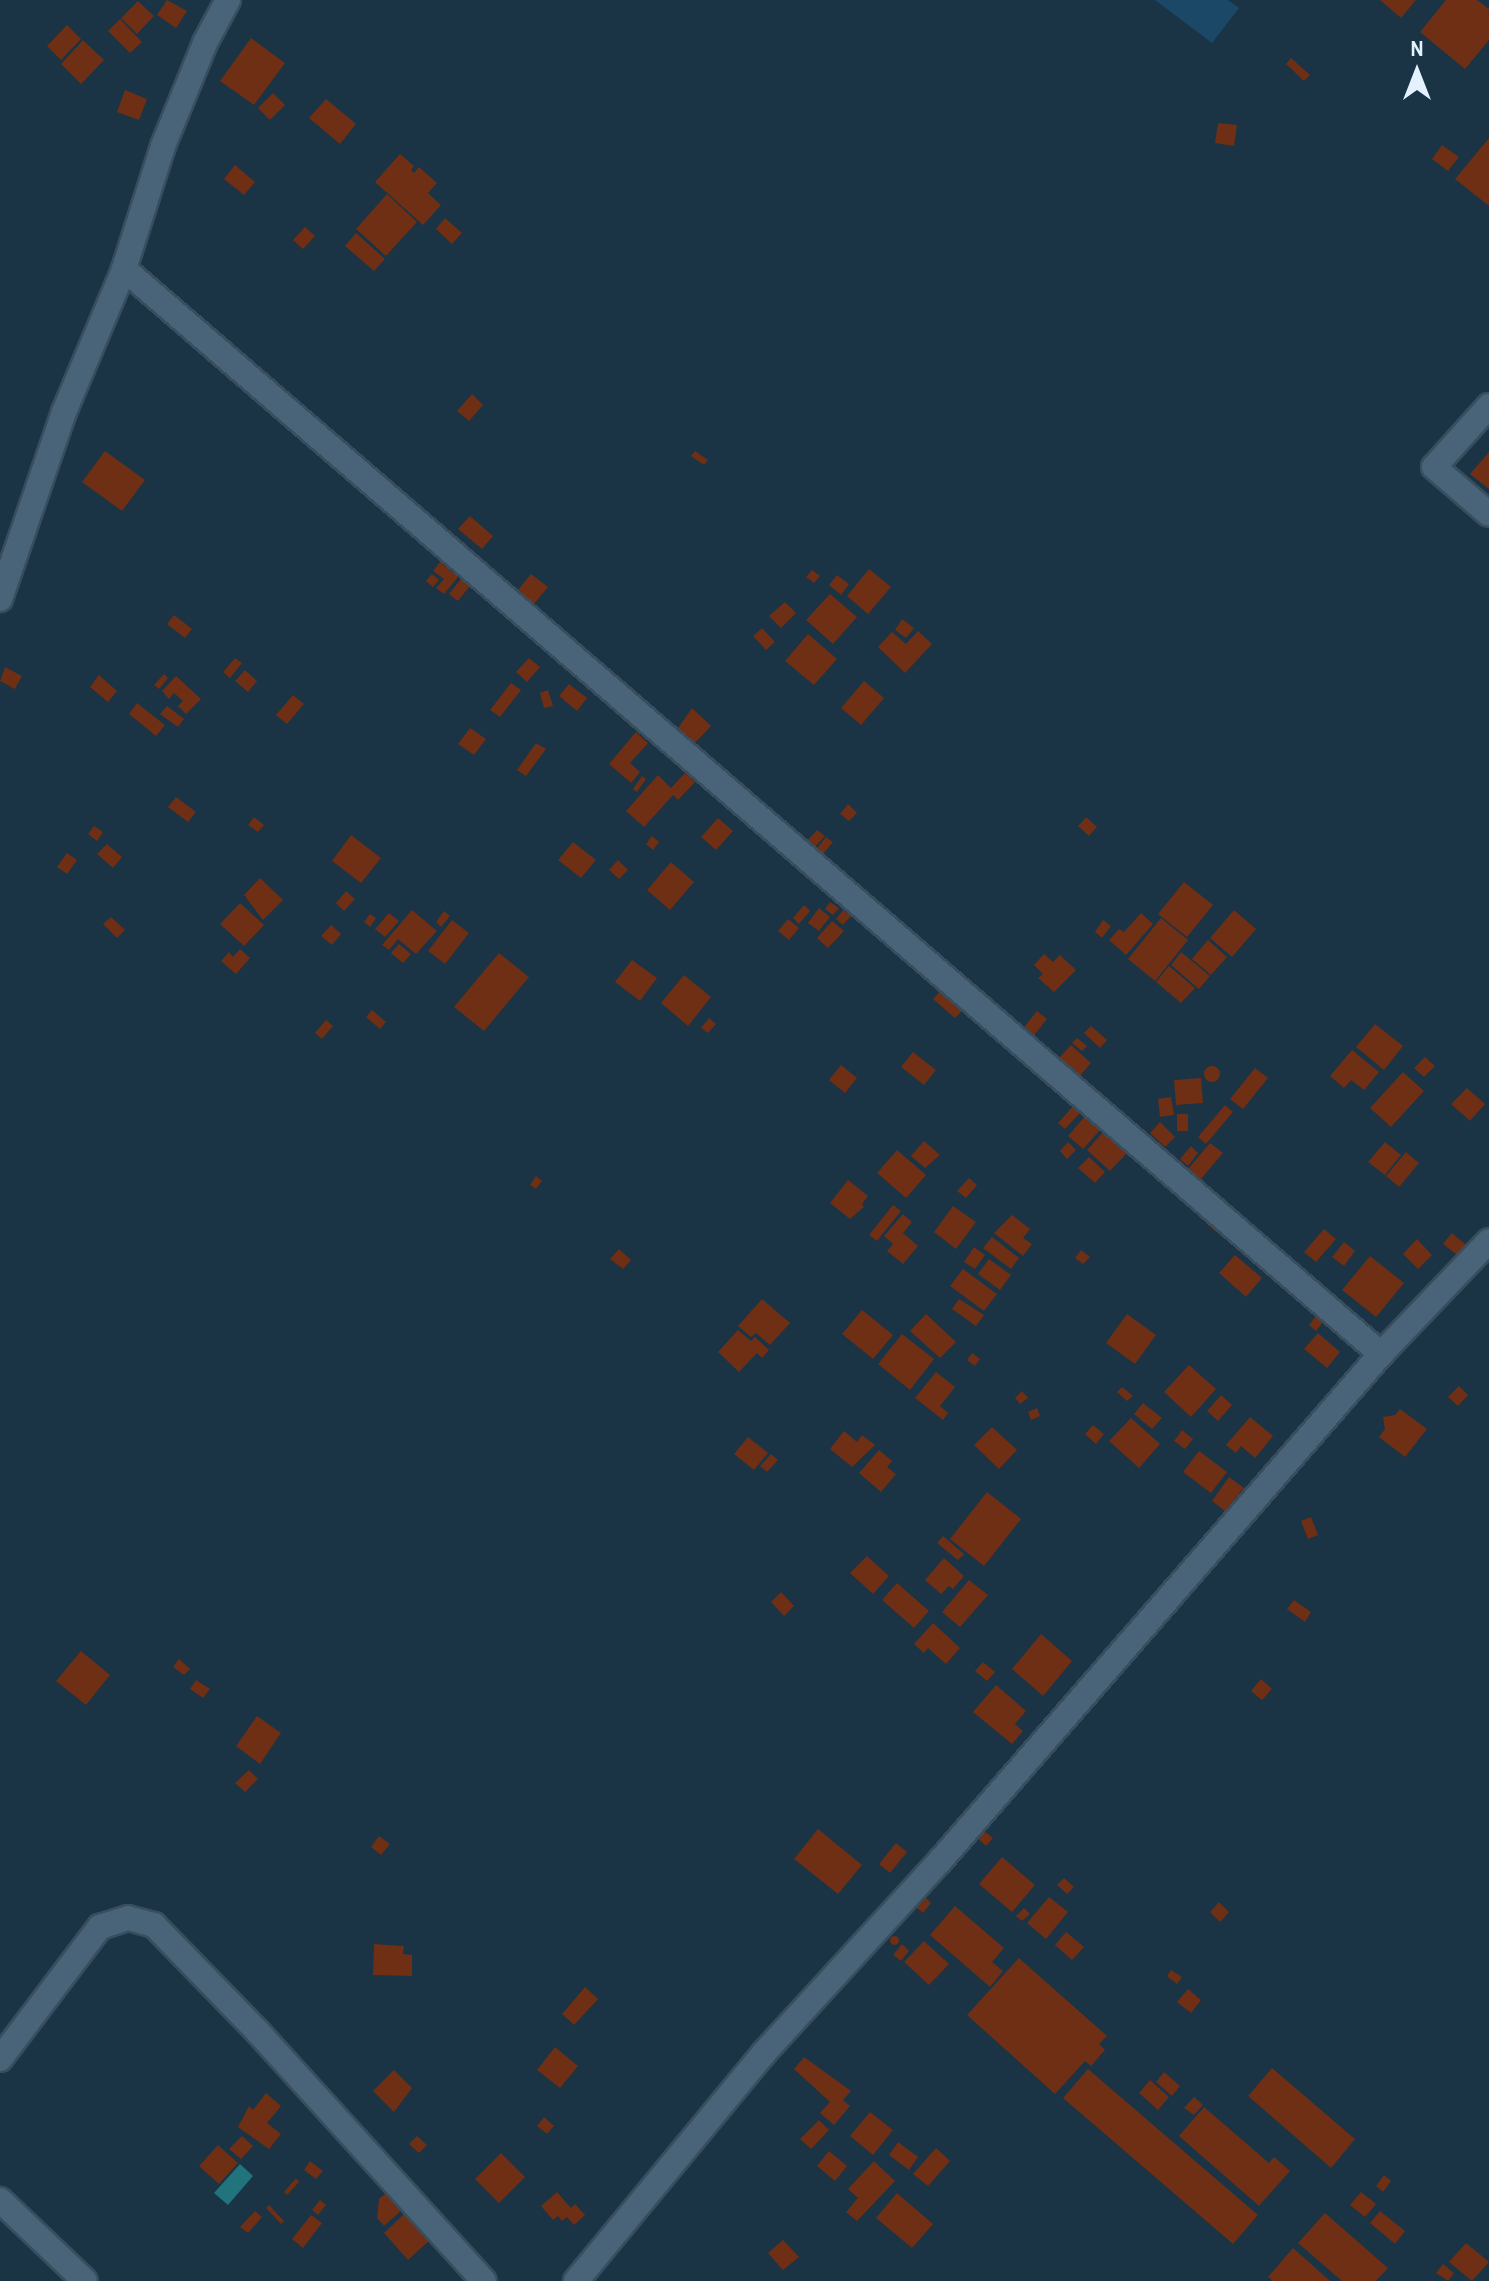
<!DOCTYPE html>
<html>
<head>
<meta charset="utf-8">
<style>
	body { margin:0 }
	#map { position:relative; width:1489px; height:2281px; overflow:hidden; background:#1a3345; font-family:"Archivo Narrow",sans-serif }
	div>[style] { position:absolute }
	.green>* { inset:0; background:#1c4867 }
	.water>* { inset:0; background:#21747c }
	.building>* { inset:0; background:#6e2f15 }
	.round { border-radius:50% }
	.roads { filter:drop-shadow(2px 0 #384e5e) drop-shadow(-2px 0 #384e5e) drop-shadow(0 2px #384e5e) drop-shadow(0 -2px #384e5e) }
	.minor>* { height:24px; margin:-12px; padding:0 12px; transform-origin:12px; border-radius:12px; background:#496478 }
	span { translate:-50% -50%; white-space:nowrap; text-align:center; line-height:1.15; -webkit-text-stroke:7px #1a3345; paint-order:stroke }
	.north { position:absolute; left:1377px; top:32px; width:80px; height:80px; -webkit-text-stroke:6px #1a3345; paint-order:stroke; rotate:0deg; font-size:22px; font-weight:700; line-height:32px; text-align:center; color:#e3f2fe }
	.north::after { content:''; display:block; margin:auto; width:28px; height:36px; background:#e3f2fe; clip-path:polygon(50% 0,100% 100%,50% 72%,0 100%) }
</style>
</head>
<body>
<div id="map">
	<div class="green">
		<div style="clip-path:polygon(1155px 0,1228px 0,1239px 8px,1212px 43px)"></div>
	</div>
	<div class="water">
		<div style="clip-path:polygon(240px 2164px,253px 2176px,228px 2205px,214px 2193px)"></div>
	</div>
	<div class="building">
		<div style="clip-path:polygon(167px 0,187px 11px,176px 28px,157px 15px)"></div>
		<div style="clip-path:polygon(1380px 0,1416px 0,1401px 18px)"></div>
		<div style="clip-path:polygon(1446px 0,1477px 0,1489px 9px,1489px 40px,1465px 69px,1420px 32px)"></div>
		<div style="clip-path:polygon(138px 1px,154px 16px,137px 34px,121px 18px)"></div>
		<div style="clip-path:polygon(120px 19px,142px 42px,130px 53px,108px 31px)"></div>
		<div style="clip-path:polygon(67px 25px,81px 39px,61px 60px,47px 46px)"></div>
		<div style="clip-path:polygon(251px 38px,285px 63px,254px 105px,220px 81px)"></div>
		<div style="clip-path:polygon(83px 40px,104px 60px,81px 84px,61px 64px)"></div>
		<div style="clip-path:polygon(1291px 58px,1310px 75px,1304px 81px,1286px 64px)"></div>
		<div style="clip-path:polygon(125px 90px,147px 99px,139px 120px,117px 112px)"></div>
		<div style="clip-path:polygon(273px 93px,285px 105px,270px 120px,258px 108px)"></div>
		<div style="clip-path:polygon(326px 99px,356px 124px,340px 144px,309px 118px)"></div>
		<div style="clip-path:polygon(1218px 123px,1237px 125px,1234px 146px,1215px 143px)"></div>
		<div style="clip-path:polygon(1489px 138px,1489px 206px,1455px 179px)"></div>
		<div style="clip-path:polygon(1442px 145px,1459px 157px,1448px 171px,1432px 159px)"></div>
		<div style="clip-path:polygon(400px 154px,414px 166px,411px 170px,414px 173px,419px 167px,437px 183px,428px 193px,441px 205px,423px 225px,375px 182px)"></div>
		<div style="clip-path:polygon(235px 165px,255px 182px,244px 195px,224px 179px)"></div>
		<div style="clip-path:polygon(387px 194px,417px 222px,386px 256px,356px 229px)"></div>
		<div style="clip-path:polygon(445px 218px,462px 233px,452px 244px,436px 229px)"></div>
		<div style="clip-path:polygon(305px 227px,315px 236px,303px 249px,293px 240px)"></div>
		<div style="clip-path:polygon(356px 233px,385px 259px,374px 271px,345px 246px)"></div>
		<div style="clip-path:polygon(472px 394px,483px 405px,469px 421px,457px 411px)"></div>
		<div style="clip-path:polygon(105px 451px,145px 480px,122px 511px,82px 482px)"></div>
		<div style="clip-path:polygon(695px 451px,708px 460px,704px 465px,691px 456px)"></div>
		<div style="clip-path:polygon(1489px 452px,1489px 489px,1470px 474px)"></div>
		<div style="clip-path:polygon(470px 516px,493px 536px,482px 549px,458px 529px)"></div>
		<div style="clip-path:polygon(440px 562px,458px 577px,444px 594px,436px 588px,444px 579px,433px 571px)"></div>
		<div style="clip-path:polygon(869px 569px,891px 587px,868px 614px,847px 596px)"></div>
		<div style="clip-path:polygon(812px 570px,820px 576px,814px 583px,806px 577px)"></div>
		<div style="clip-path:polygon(432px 574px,439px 580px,433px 587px,426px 581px)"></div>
		<div style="clip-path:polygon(531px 574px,548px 587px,534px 604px,518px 590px)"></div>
		<div style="clip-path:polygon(837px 575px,849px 584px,841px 595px,829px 585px)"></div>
		<div style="clip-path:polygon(461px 579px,470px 586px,458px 601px,449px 594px)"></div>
		<div style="clip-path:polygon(830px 594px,857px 617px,833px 644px,806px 620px)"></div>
		<div style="clip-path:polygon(785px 602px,796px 613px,781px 628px,769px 616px)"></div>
		<div style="clip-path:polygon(174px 615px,192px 629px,185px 638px,167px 624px)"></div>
		<div style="clip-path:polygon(902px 619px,914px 628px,906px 638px,895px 630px)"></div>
		<div style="clip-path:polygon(762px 628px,775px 642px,766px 650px,753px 636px)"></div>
		<div style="clip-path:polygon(918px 631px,932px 644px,905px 673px,878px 647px,892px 632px,906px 644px)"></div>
		<div style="clip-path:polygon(808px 634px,837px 659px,814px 685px,785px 661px)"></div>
		<div style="clip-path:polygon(235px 658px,242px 663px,230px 678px,223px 672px)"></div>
		<div style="clip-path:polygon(529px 658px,540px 667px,527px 682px,516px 672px)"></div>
		<div style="clip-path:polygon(5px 667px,22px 676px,15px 689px,0 681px)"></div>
		<div style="clip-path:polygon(245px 670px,257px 681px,248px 692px,235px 681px)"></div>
		<div style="clip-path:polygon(164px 674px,168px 678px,159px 689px,154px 685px)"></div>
		<div style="clip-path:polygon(99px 675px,117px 691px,108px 702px,90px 687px)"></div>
		<div style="clip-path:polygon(176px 676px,201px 699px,186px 714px,178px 706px,183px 701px,174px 693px,169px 699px,162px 691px)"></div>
		<div style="clip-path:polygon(864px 681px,884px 698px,861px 725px,841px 708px)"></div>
		<div style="clip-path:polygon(511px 683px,521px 690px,500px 717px,490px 710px)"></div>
		<div style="clip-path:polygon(569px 684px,587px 698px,577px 711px,559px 696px)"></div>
		<div style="clip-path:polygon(548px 690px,553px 706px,544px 708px,540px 693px)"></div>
		<div style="clip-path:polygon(293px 695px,304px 704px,287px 724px,276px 715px)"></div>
		<div style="clip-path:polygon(137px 703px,165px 725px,156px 736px,129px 714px)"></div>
		<div style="clip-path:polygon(167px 706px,184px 719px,178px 727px,160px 714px)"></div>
		<div style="clip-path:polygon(692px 708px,711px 726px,694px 744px,678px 728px)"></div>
		<div style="clip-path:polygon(470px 728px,486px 739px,474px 755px,458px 744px)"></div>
		<div style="clip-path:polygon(636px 732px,648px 743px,630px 763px,640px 772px,631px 783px,609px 764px)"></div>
		<div style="clip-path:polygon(536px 743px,546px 749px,526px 776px,517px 770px)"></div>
		<div style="clip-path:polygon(685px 773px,695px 782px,678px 800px,673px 795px,644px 827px,626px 811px,658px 775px,671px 788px)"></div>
		<div style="clip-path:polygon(642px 776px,646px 779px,637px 792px,633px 789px)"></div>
		<div style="clip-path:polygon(176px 797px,196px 812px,188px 822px,168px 807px)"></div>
		<div style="clip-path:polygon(848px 804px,857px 813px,849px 821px,840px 814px)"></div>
		<div style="clip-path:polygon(254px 817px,264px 825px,258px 832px,248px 825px)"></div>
		<div style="clip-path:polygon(1086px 817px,1097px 827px,1089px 836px,1078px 826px)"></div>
		<div style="clip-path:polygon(718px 818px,733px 831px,716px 850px,701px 837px)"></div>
		<div style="clip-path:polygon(94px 826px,103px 832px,97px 841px,88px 834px)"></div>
		<div style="clip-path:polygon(817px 830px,825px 836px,810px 852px,802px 846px)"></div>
		<div style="clip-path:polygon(351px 835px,381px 858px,361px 883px,332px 861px)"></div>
		<div style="clip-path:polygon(652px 836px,659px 842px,653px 850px,646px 844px)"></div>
		<div style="clip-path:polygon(826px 837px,833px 842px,819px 859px,813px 853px)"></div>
		<div style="clip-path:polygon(573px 842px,596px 860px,581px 878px,558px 860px)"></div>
		<div style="clip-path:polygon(107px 844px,122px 857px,113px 868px,97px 854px)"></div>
		<div style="clip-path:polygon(67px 853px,77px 860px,67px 874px,57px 867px)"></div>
		<div style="clip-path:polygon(618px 860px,628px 870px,619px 879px,609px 870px)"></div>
		<div style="clip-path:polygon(671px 862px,694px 882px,670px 910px,647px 890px)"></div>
		<div style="clip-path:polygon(260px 878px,283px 900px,263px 920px,244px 895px)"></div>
		<div style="clip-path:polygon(1184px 882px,1213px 905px,1187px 937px,1158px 914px)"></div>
		<div style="clip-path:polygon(346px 891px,355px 899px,344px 911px,336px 903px)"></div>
		<div style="clip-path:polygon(830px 902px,839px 908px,833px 915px,825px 909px)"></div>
		<div style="clip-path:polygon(240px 903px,264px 925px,244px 946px,220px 924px)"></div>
		<div style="clip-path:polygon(804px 905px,810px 911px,799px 924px,793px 918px)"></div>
		<div style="clip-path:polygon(819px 908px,830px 917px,819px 931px,808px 923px)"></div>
		<div style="clip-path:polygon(412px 910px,437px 931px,416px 954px,398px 939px,389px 950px,382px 945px)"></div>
		<div style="clip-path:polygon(843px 910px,851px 916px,843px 925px,836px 919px)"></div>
		<div style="clip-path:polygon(1234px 910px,1256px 929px,1232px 957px,1210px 938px)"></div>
		<div style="clip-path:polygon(444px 911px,450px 916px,441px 927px,436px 922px)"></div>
		<div style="clip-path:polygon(389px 913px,399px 921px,385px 937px,375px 929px)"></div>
		<div style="clip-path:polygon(1141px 913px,1153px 924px,1126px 955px,1109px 940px,1119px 929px,1124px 932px)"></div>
		<div style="clip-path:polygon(370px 914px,376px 918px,370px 927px,364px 922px)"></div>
		<div style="clip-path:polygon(111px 917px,125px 930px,117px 938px,103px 924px)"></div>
		<div style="clip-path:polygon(1161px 918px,1188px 940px,1155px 981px,1128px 959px)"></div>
		<div style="clip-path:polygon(788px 919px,799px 928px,789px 940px,778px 931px)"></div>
		<div style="clip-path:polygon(452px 920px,469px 933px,445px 964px,428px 951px)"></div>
		<div style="clip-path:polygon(1103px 920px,1111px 926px,1102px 938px,1095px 932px)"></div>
		<div style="clip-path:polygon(832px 921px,844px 931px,828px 948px,817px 938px)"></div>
		<div style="clip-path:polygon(331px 925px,341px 934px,332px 945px,321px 936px)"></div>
		<div style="clip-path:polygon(1208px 940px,1227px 957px,1211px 975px,1192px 959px)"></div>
		<div style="clip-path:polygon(399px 944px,411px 954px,403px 963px,391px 953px)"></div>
		<div style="clip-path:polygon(240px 949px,250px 958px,236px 974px,221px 961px,229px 952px,233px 957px)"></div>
		<div style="clip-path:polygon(1181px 952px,1210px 976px,1199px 989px,1171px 965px)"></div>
		<div style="clip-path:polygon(499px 953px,529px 977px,484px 1031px,454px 1007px)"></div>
		<div style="clip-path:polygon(1044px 954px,1053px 962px,1060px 955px,1076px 970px,1054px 992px,1038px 978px,1043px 974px,1034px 965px)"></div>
		<div style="clip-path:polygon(632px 960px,657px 978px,640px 1001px,615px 982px)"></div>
		<div style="clip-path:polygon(1169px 966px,1195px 988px,1181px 1003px,1156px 982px)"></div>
		<div style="clip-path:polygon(684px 975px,711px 997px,688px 1026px,661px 1003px)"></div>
		<div style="clip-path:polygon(943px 988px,965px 1008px,955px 1018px,933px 999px)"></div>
		<div style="clip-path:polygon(372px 1010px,386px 1022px,380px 1029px,366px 1017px)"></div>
		<div style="clip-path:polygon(1037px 1011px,1047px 1019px,1031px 1039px,1021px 1031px)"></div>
		<div style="clip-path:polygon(709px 1018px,716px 1024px,708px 1033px,701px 1028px)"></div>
		<div style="clip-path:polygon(326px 1020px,333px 1026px,322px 1039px,315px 1033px)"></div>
		<div style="clip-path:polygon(1375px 1024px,1403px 1046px,1384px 1070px,1356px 1047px)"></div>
		<div style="clip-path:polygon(1091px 1026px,1107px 1040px,1100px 1048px,1084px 1033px)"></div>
		<div style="clip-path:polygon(1077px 1038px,1087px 1046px,1082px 1051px,1072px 1043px)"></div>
		<div style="clip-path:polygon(1071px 1045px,1091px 1063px,1078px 1078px,1057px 1060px)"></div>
		<div style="clip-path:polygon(1352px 1050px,1379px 1072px,1364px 1090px,1351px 1080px,1344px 1088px,1330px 1076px)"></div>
		<div style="clip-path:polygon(913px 1052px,936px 1070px,924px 1085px,901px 1067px)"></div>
		<div style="clip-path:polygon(1425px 1057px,1435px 1066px,1424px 1077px,1414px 1068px)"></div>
		<div style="clip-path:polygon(841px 1065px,857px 1078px,845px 1093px,829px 1080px)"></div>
		<div class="round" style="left:1204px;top:1066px;width:16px;height:16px"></div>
		<div style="clip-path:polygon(1255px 1068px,1268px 1078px,1243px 1109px,1230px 1099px)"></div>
		<div style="clip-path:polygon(1403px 1072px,1424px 1091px,1391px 1127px,1370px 1108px)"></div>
		<div style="clip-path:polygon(1201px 1078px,1203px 1103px,1176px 1105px,1174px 1080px)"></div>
		<div style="clip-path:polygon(1467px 1088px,1485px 1104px,1470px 1121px,1451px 1104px)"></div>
		<div style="clip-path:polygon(1171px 1097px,1174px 1115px,1160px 1117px,1158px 1099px)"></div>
		<div style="clip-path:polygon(1074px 1105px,1081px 1112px,1065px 1129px,1058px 1123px)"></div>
		<div style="clip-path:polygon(1225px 1105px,1233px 1112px,1206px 1144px,1198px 1137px)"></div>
		<div style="clip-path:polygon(1177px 1114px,1188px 1114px,1188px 1131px,1177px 1131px)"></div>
		<div style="clip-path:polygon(1086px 1115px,1101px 1129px,1083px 1149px,1068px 1136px)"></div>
		<div style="clip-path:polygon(1160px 1122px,1175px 1137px,1165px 1147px,1150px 1133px)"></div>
		<div style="clip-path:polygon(1105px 1130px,1129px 1151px,1110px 1171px,1087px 1150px)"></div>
		<div style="clip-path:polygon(924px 1141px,940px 1155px,925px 1168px,911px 1156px)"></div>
		<div style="clip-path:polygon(1068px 1142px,1076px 1150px,1067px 1159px,1060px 1151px)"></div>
		<div style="clip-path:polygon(1385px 1142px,1401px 1155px,1385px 1175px,1368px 1162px)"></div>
		<div style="clip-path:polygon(1210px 1143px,1223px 1153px,1201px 1179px,1188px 1169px)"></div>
		<div style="clip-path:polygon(1191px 1146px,1198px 1153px,1188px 1166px,1180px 1159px)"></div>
		<div style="clip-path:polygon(897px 1150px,926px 1175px,906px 1198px,877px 1173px)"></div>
		<div style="clip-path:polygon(1406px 1152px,1419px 1163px,1399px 1187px,1386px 1176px)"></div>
		<div style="clip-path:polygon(1089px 1157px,1105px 1172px,1095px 1183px,1078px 1168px)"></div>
		<div style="clip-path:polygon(536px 1176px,542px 1181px,536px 1189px,530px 1185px)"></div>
		<div style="clip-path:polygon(969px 1178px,977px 1185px,966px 1198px,957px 1191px)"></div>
		<div style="clip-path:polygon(848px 1180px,868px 1196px,862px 1204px,864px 1207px,850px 1219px,830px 1203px)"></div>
		<div style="clip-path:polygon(893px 1205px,901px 1211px,877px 1241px,869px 1235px)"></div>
		<div style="clip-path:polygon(953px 1206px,976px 1222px,956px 1249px,934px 1232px)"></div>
		<div style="clip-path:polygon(903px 1214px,912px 1222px,903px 1233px,918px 1246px,903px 1264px,887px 1251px,893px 1244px,884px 1236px)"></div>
		<div style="clip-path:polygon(1012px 1215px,1030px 1229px,1023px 1238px,1032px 1244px,1023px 1256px,994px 1233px)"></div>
		<div style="clip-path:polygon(1212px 1218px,1226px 1230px,1221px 1236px,1207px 1224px)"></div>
		<div style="clip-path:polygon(1324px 1229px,1336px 1239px,1316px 1262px,1304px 1252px)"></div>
		<div style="clip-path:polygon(1452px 1233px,1466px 1245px,1457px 1255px,1443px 1244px)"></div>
		<div style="clip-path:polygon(992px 1237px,1019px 1258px,1011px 1269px,983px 1248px)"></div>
		<div style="clip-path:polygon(1417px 1239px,1432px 1255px,1418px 1269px,1403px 1254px)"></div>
		<div style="clip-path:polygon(1344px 1242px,1355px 1251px,1344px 1266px,1332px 1257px)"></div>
		<div style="clip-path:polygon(974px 1247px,985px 1255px,975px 1269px,964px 1262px)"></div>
		<div style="clip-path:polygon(619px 1249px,631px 1260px,623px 1269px,610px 1259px)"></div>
		<div style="clip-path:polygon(1081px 1250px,1090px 1257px,1083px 1264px,1075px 1258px)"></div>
		<div style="clip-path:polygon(1235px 1255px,1262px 1278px,1246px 1297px,1219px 1273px)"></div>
		<div style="clip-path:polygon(1370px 1256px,1404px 1283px,1376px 1317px,1342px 1290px)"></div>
		<div style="clip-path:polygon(989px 1259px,1011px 1275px,1000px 1290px,978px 1274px)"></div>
		<div style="clip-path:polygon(963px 1269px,997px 1294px,984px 1311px,950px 1286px)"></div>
		<div style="clip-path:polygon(762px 1299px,790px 1323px,770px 1345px,756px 1333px,751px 1337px,738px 1326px)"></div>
		<div style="clip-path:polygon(959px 1299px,984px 1315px,976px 1326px,952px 1309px)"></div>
		<div style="clip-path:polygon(862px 1310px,893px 1335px,873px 1359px,842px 1334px)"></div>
		<div style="clip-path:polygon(1320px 1311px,1327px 1317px,1316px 1331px,1309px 1325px)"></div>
		<div style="clip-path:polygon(926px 1314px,956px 1342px,940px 1358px,910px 1331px)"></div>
		<div style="clip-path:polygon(1127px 1314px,1156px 1335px,1135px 1364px,1106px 1343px)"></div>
		<div style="clip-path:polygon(738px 1330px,751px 1341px,755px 1337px,769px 1350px,762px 1358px,757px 1353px,739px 1372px,718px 1352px)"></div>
		<div style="clip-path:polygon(1318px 1333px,1340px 1352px,1327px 1368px,1304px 1349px)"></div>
		<div style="clip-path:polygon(902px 1334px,934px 1359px,910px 1390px,878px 1364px)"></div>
		<div style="clip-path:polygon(972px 1353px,980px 1359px,975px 1366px,967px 1360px)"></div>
		<div style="clip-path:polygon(1189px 1365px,1216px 1389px,1191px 1417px,1164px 1392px)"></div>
		<div style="clip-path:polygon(936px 1372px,955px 1387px,940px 1406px,948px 1413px,943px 1420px,915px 1398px)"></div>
		<div style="clip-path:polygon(1459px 1386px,1468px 1395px,1458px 1406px,1448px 1397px)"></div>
		<div style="clip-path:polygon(1122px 1387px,1133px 1396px,1127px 1401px,1117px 1392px)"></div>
		<div style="clip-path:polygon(1022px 1391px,1028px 1398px,1020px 1404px,1015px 1398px)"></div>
		<div style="clip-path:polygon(1221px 1395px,1232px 1405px,1218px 1421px,1207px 1411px)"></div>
		<div style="clip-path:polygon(1143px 1403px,1162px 1418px,1152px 1429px,1134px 1414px)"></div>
		<div style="clip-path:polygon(1037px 1408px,1040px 1416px,1031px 1420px,1028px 1412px)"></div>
		<div style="clip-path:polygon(1400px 1409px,1427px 1429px,1405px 1457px,1379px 1437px,1385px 1429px,1383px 1417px,1395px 1415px)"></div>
		<div style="clip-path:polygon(1250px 1417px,1273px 1436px,1255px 1458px,1241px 1446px,1236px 1453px,1226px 1445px)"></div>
		<div style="clip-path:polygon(1131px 1418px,1160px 1444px,1139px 1468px,1109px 1441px)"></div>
		<div style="clip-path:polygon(1093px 1425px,1104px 1434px,1096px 1444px,1085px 1434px)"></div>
		<div style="clip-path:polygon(992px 1427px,1017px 1450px,999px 1469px,974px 1445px)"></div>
		<div style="clip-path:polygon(1182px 1430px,1193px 1439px,1185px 1449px,1174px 1441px)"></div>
		<div style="clip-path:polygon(844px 1431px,857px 1442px,862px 1435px,875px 1445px,852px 1467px,830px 1449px)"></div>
		<div style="clip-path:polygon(748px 1437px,768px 1453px,754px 1470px,734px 1454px)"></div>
		<div style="clip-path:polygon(879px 1450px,892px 1461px,887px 1467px,896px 1474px,881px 1492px,859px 1473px)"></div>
		<div style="clip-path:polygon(1199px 1451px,1227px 1472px,1211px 1493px,1183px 1472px)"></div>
		<div style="clip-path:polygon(771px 1454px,778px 1460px,767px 1472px,760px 1466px)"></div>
		<div style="clip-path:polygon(1229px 1477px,1244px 1488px,1225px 1511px,1212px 1501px)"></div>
		<div style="clip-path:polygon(987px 1492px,1021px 1519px,984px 1566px,950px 1539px)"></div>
		<div style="clip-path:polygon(1311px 1517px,1318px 1535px,1308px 1539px,1301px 1521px)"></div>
		<div style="clip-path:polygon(943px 1536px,964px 1554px,958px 1560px,937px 1543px)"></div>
		<div style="clip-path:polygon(867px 1556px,889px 1576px,873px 1594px,850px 1573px)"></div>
		<div style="clip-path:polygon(944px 1558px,964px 1576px,953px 1589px,949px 1586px,941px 1594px,925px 1580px)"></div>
		<div style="clip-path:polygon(969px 1580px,988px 1595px,960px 1627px,942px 1612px)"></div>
		<div style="clip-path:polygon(897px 1583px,929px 1611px,914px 1628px,882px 1600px)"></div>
		<div style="clip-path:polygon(781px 1592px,794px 1606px,784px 1616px,771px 1602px)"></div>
		<div style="clip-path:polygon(1294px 1600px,1311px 1612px,1305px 1622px,1287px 1609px)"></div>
		<div style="clip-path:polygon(933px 1623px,960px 1648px,946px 1664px,928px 1648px,924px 1653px,914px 1644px)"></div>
		<div style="clip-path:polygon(1041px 1634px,1072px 1661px,1043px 1696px,1012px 1669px)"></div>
		<div style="clip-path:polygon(81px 1651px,110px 1675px,86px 1705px,56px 1681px)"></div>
		<div style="clip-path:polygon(179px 1659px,190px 1669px,184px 1675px,173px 1667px)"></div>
		<div style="clip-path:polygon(983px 1662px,995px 1672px,987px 1681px,975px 1671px)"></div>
		<div style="clip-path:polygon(1261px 1679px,1272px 1689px,1262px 1700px,1251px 1691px)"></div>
		<div style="clip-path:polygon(196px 1680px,210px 1689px,203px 1698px,190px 1689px)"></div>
		<div style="clip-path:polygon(996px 1685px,1026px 1711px,1015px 1724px,1023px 1731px,1012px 1744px,973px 1712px)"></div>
		<div style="clip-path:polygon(257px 1716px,281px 1733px,260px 1764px,236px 1746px)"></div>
		<div style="clip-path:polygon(249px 1770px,258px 1779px,245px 1792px,235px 1783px)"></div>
		<div style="clip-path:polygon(818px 1829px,862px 1865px,838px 1894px,794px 1859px)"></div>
		<div style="clip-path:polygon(983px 1830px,993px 1838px,986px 1846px,977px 1838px)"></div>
		<div style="clip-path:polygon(379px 1836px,390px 1844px,381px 1855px,371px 1847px)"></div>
		<div style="clip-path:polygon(896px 1843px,907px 1852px,890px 1873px,879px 1864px)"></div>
		<div style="clip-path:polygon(1002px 1857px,1035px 1885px,1012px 1912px,979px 1884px)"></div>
		<div style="clip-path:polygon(1064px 1878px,1074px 1887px,1067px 1894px,1057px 1885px)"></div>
		<div style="clip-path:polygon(1049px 1897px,1068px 1912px,1046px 1939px,1027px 1923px)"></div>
		<div style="clip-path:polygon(926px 1898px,931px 1903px,923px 1913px,917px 1908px)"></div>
		<div style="clip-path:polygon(1219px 1902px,1229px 1912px,1220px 1922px,1210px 1912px)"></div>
		<div style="clip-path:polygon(955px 1906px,1004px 1948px,992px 1962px,1003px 1971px,990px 1987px,930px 1935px)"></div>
		<div style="clip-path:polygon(1024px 1908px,1030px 1914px,1022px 1921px,1016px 1916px)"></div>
		<div style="clip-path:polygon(1066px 1932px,1084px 1947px,1072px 1960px,1055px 1945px)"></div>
		<div class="round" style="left:889.5px;top:1935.5px;width:9px;height:9px"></div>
		<div style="clip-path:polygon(924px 1941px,949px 1964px,929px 1985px,904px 1962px)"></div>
		<div style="clip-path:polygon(374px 1944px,404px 1946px,403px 1954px,412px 1955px,412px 1976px,373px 1975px)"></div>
		<div style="clip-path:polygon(902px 1944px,909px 1951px,901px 1961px,893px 1955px)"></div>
		<div style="clip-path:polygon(1019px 1958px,1107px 2036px,1099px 2044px,1105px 2050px,1091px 2066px,1085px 2061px,1055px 2094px,967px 2015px)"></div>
		<div style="clip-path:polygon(1171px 1970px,1182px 1977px,1177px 1984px,1167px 1976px)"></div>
		<div style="clip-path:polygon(585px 1987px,598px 1999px,574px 2025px,562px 2014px)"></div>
		<div style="clip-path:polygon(1188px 1989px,1201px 2000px,1191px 2013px,1177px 2002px)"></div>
		<div style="clip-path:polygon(555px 2047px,578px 2066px,560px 2088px,537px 2070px)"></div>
		<div style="clip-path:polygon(804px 2057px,851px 2091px,843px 2100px,850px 2106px,834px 2125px,820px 2113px,830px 2102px,794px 2069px)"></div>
		<div style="clip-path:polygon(1272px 2068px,1355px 2139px,1331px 2168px,1248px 2096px)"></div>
		<div style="clip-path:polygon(1088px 2069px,1258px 2215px,1233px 2244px,1063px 2098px)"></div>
		<div style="clip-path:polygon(394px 2070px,412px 2088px,394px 2112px,373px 2091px)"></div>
		<div style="clip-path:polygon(1164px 2072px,1180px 2086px,1172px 2096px,1156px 2082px)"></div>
		<div style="clip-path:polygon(1150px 2080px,1169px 2097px,1158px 2110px,1139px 2093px)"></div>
		<div style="clip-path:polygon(266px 2093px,281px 2106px,267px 2123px,281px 2134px,269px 2149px,238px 2127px,249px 2106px,253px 2110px)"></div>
		<div style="clip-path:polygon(1194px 2097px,1203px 2105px,1194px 2115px,1184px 2108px)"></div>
		<div style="clip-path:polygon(1204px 2107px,1269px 2163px,1274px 2157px,1290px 2171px,1259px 2206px,1179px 2136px)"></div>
		<div style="clip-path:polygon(870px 2112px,893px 2130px,873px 2155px,850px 2136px)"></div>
		<div style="clip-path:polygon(544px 2117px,554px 2126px,547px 2134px,537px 2126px)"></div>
		<div style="clip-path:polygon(819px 2120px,829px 2130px,811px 2149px,800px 2139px)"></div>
		<div style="clip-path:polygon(242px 2136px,253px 2146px,241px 2159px,229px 2149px)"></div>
		<div style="clip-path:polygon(417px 2136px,427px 2145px,419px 2153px,409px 2144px)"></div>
		<div style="clip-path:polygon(898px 2142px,918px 2157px,909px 2170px,889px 2155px)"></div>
		<div style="clip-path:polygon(218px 2145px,238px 2163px,219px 2184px,199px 2166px)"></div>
		<div style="clip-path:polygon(936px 2148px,950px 2161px,928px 2186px,913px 2174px)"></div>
		<div style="clip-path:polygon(829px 2151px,847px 2166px,835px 2181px,817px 2166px)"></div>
		<div style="clip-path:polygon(501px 2153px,525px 2177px,499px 2203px,475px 2179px)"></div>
		<div style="clip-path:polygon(310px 2161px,323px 2171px,316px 2179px,304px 2170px)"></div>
		<div style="clip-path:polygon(874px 2161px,895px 2181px,857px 2221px,846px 2212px,858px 2198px,848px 2189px)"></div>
		<div style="clip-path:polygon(1384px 2175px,1391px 2181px,1383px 2192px,1376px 2186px)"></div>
		<div style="clip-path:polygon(296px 2178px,299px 2182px,287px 2195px,284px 2192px)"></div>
		<div style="clip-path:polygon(387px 2192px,403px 2209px,384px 2226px,377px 2218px,379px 2199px)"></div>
		<div style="clip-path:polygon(557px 2192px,571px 2208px,575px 2204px,585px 2215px,574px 2225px,567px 2217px,562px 2221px,558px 2216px,553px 2220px,541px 2206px)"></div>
		<div style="clip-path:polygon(1361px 2192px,1376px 2204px,1365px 2217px,1350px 2205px)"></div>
		<div style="clip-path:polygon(897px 2193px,933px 2224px,912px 2248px,876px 2218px)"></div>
		<div style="clip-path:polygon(320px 2200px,326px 2205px,318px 2215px,312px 2210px)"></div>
		<div style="clip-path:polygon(269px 2205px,284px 2221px,281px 2224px,266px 2208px)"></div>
		<div style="clip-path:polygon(255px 2211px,262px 2217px,248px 2233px,240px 2227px)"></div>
		<div style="clip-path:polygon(1380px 2211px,1405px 2231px,1395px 2244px,1370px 2223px)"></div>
		<div style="clip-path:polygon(406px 2212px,431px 2239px,408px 2260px,384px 2233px)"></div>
		<div style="clip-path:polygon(1325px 2213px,1388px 2268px,1376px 2281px,1342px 2281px,1298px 2243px)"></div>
		<div style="clip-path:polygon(311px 2215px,322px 2223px,303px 2248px,292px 2239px)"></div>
		<div style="clip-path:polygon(783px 2240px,799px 2257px,783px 2270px,768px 2253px)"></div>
		<div style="clip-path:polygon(1466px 2243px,1489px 2262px,1472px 2281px,1449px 2262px)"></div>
		<div style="clip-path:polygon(1293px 2248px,1330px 2281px,1273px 2281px,1268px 2277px)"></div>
		<div style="clip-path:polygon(1443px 2264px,1454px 2273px,1448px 2281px,1436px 2273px)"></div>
	</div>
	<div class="roads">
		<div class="minor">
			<div style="left:124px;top:269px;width:1661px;rotate:40.8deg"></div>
			<div style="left:1489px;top:406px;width:82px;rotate:132deg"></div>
			<div style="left:1434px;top:467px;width:72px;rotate:40.5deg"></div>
			<div style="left:0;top:599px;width:198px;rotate:-71.1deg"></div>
			<div style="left:64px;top:412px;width:155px;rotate:-67.2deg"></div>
			<div style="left:124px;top:269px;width:129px;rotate:-72.4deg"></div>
			<div style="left:163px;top:146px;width:111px;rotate:-67.8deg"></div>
			<div style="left:205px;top:43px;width:49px;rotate:-61.9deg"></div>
			<div style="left:0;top:2059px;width:166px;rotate:-52.9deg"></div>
			<div style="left:100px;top:1927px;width:29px;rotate:-18deg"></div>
			<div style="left:128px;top:1918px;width:27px;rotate:15deg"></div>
			<div style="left:154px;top:1925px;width:149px;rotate:45.8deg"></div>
			<div style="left:258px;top:2032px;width:336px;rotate:47.8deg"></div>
			<div style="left:0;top:2200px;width:117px;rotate:43.6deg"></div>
			<div style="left:576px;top:2281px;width:294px;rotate:-50.5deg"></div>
			<div style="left:763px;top:2054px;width:262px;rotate:-47.5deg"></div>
			<div style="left:940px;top:1861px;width:672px;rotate:-48.98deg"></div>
			<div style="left:1381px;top:1354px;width:156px;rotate:-46.3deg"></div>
		</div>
	</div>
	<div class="north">N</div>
</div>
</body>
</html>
